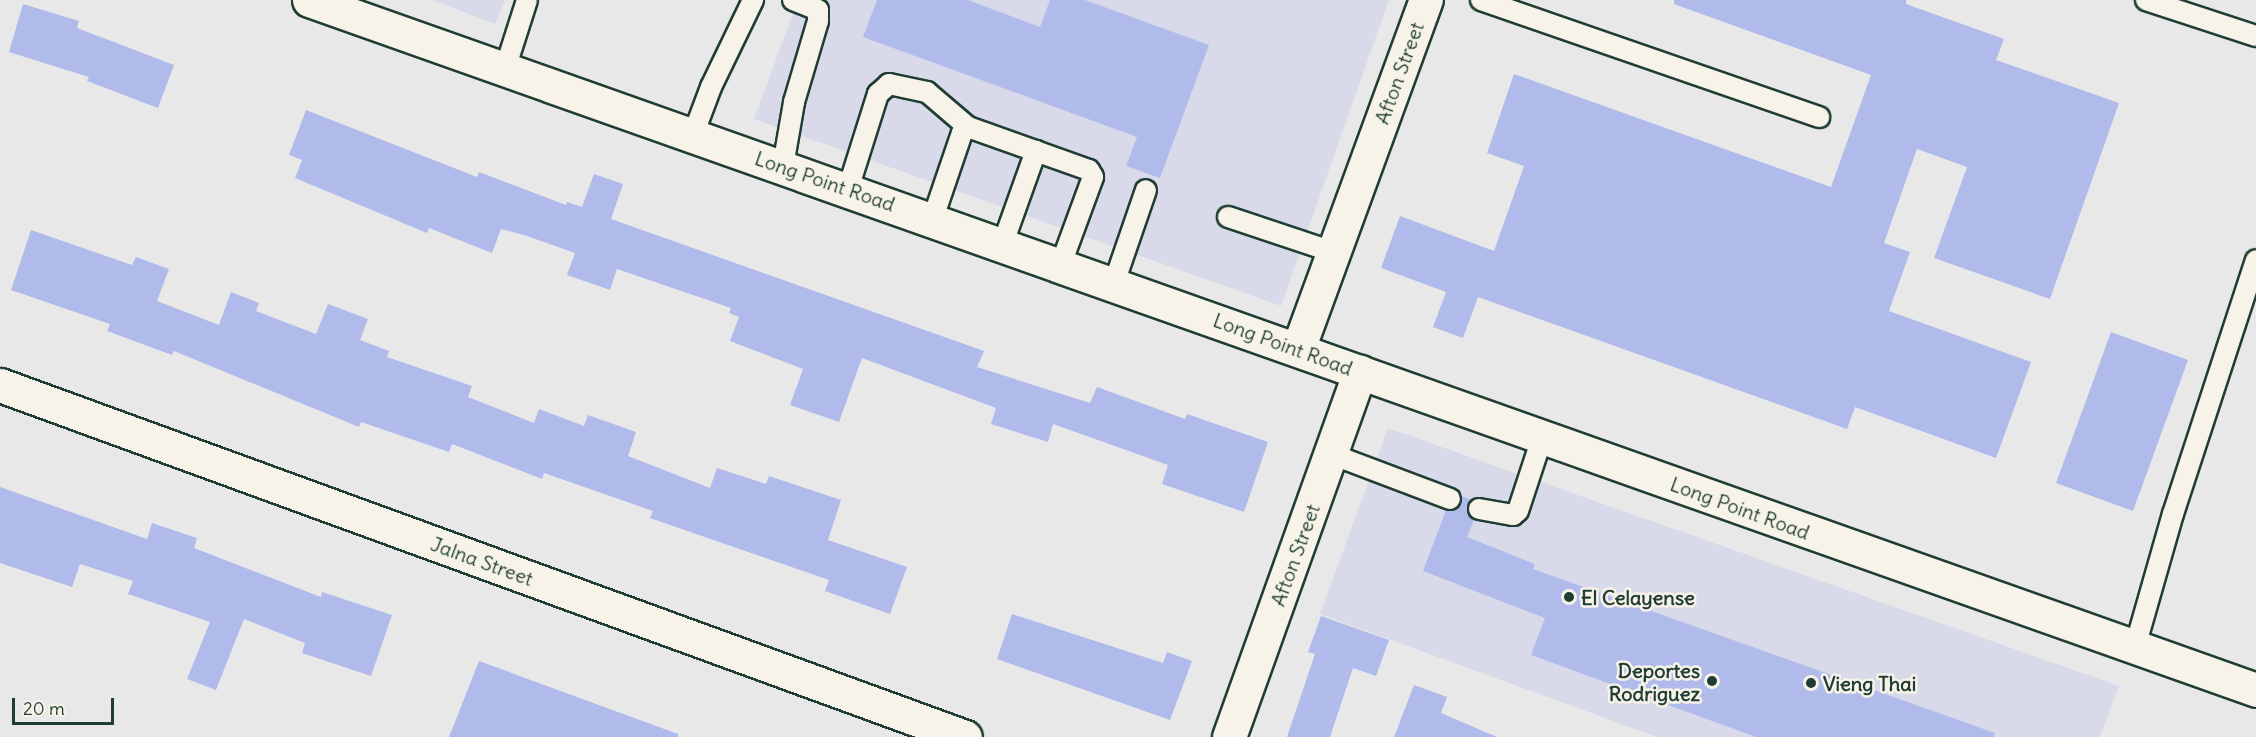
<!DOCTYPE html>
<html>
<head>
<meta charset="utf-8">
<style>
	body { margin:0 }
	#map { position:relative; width:2256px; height:737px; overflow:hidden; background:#e9e8e9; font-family:Delius,sans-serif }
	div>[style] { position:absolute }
	.built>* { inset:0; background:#d8daea }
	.building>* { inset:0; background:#b0bbec }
	.roads { filter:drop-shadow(2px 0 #1f3d34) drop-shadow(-2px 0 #1f3d34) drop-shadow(0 2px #1f3d34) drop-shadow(0 -2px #1f3d34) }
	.service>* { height:20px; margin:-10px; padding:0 10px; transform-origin:10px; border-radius:10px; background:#f7f3e8 }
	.minor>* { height:33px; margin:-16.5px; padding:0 16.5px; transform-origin:16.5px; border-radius:16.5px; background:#f7f3e8 }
	.tertiary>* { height:33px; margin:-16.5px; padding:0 16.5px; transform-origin:16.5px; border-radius:16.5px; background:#f7f3e8 }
	.secondary>* { height:33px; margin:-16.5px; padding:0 16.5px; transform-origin:16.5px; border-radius:16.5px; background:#f7f3e8 }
	.dots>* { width:16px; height:16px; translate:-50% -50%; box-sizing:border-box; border:3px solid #f7f3e8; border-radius:50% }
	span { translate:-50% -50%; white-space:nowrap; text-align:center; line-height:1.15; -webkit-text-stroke:5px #f7f3e8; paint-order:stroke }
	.street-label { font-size:20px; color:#1f3d34 }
	.poi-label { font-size:20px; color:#1f3d34; font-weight:700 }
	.left { translate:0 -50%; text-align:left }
	.right { translate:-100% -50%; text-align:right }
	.scale { position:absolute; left:12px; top:698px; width:102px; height:27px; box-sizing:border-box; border:3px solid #1f3d34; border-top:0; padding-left:8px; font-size:18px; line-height:21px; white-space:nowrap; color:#1f3d34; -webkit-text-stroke:4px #f7f3e8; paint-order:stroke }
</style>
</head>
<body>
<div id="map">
	<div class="built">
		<div style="clip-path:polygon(432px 0,505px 0,495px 24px)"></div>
		<div style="clip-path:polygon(798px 0,1389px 0,1281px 306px,754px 119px)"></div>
		<div style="clip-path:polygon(1388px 428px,2119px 686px,2100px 737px,1657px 737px,1320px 614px)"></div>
	</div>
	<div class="building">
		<div style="clip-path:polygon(877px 0,968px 0,1040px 27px,1050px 0,1085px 0,1209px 45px,1160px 178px,1126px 166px,1137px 137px,863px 37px)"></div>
		<div style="clip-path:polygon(1674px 0,1906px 0,1906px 4px,2004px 39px,1996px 60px,2119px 103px,2050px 299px,1934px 258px,1967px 167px,1917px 149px,1884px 243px,1910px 252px,1889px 311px,2031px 362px,1996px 458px,1855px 407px,1847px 429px,1478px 297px,1463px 338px,1433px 327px,1446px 292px,1381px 268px,1400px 216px,1494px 251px,1524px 166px,1487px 153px,1514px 74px,1831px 187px,1871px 75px,1674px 4px)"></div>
		<div style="clip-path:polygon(23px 4px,79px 21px,77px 28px,174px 65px,158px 108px,87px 81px,89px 77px,9px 52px)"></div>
		<div style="clip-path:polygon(306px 110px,477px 177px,479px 172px,566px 205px,567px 202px,582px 207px,594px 174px,623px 184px,611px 219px,984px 351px,977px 367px,1090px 403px,1097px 387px,1185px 419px,1187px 414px,1268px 442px,1244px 512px,1162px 484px,1168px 465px,1053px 424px,1048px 442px,991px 424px,996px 408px,862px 358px,839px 422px,790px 405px,803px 369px,730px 341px,739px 317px,729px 313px,731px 308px,617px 269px,610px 290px,567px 275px,575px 253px,524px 235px,501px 229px,492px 253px,429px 228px,427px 233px,295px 178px,302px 160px,289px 155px)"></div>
		<div style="clip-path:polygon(31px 230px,132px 265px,136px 257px,169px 269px,157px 301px,219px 325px,231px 292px,259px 303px,256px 311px,316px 334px,328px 304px,368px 319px,360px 340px,389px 351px,387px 357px,472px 386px,468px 397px,534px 423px,539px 409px,584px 426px,588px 415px,636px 432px,628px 456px,710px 488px,717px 468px,766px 484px,769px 476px,841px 500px,828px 540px,907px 567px,890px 614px,825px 591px,829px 580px,650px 518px,653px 511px,544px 473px,542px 479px,452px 444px,449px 452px,361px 422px,359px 427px,174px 351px,172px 355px,107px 331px,110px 324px,11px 290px)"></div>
		<div style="clip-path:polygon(2111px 332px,2188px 360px,2133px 511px,2056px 483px)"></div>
		<div style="clip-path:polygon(0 487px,147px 539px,152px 523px,197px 538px,194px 548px,321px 597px,322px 592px,392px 615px,371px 676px,302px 653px,305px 643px,244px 619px,216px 690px,187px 679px,210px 622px,128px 594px,133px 581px,80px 564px,72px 587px,0 563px)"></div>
		<div style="clip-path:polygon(1462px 496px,1471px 500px,1468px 513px,1474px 520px,1467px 537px,1535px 564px,1533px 569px,1995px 733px,1994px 737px,1756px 737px,1531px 655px,1545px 618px,1423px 571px,1446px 510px,1458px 508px)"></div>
		<div style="clip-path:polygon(1012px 614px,1163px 663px,1167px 652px,1192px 661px,1170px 720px,997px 659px)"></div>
		<div style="clip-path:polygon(1321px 616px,1389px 640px,1376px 676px,1353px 668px,1330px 737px,1287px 737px,1315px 654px,1308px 652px)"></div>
		<div style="clip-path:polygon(479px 661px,678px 734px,678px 737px,449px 737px)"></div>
		<div style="clip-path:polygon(1414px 685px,1447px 697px,1441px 713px,1497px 737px,1394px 737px)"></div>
	</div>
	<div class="roads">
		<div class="service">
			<div style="left:1481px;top:0;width:358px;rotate:19.1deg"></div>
			<div style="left:2146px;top:0;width:116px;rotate:18.1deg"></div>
			<div style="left:505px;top:69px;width:72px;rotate:-72.3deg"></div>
			<div style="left:693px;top:135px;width:51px;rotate:-69.4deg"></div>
			<div style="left:711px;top:87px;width:97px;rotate:-64.2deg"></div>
			<div style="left:783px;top:166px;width:65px;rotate:-80.2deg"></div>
			<div style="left:794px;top:102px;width:84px;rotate:-73.5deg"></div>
			<div style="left:818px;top:21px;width:11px;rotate:-90deg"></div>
			<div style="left:818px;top:10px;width:27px;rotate:-158deg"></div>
			<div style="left:848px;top:189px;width:100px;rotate:-72.5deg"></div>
			<div style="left:878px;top:94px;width:15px;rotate:-42deg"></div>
			<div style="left:889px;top:84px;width:39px;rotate:12deg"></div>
			<div style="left:927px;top:92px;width:54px;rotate:40.5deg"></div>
			<div style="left:1228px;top:217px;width:111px;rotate:18.4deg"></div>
			<div style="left:933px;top:218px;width:90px;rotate:-71.2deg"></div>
			<div style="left:962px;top:133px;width:8px;rotate:-45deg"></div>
			<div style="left:968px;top:127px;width:128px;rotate:19.6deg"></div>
			<div style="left:1089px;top:170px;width:8px;rotate:60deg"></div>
			<div style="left:1093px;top:177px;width:93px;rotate:110.2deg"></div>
			<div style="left:1003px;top:243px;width:98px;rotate:-70.3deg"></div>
			<div style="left:1114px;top:283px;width:98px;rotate:-71deg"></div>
			<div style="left:1331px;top:454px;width:127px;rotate:20.7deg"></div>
			<div style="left:1479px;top:509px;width:35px;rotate:10deg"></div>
			<div style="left:1513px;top:515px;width:6px;rotate:-39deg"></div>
			<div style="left:1518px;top:511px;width:77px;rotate:-71.8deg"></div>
			<div style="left:2135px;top:647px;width:138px;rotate:-74.1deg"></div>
			<div style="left:2173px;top:514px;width:267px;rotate:-71.9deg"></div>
		</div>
		<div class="minor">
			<div style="left:0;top:385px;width:1027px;rotate:20.04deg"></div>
			<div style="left:1229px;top:737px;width:388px;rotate:-70.3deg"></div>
		</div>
		<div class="tertiary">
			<div style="left:1298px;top:349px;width:372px;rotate:-69.9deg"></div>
		</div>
		<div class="secondary">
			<div style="left:309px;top:0;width:2066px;rotate:19.51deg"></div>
		</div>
	</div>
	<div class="dots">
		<div style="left:1569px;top:597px;background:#1f3d34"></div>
		<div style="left:1712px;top:681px;background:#1f3d34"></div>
		<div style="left:1811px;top:683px;background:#1f3d34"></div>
	</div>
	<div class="street-label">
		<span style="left:1399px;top:73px;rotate:-70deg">Afton Street</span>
		<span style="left:825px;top:181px;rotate:19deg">Long Point Road</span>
		<span style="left:1283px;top:344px;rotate:20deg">Long Point Road</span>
		<span style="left:1740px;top:508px;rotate:20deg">Long Point Road</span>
		<span style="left:1295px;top:555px;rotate:-70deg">Afton Street</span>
		<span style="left:482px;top:561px;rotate:20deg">Jalna Street</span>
	</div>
	<div class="poi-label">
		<span class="left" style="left:1581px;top:597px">El Celayense</span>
		<span class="right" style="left:1700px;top:682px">Deportes<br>Rodriguez</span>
		<span class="left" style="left:1823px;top:683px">Vieng Thai</span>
	</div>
	<div class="scale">20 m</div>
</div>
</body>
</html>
